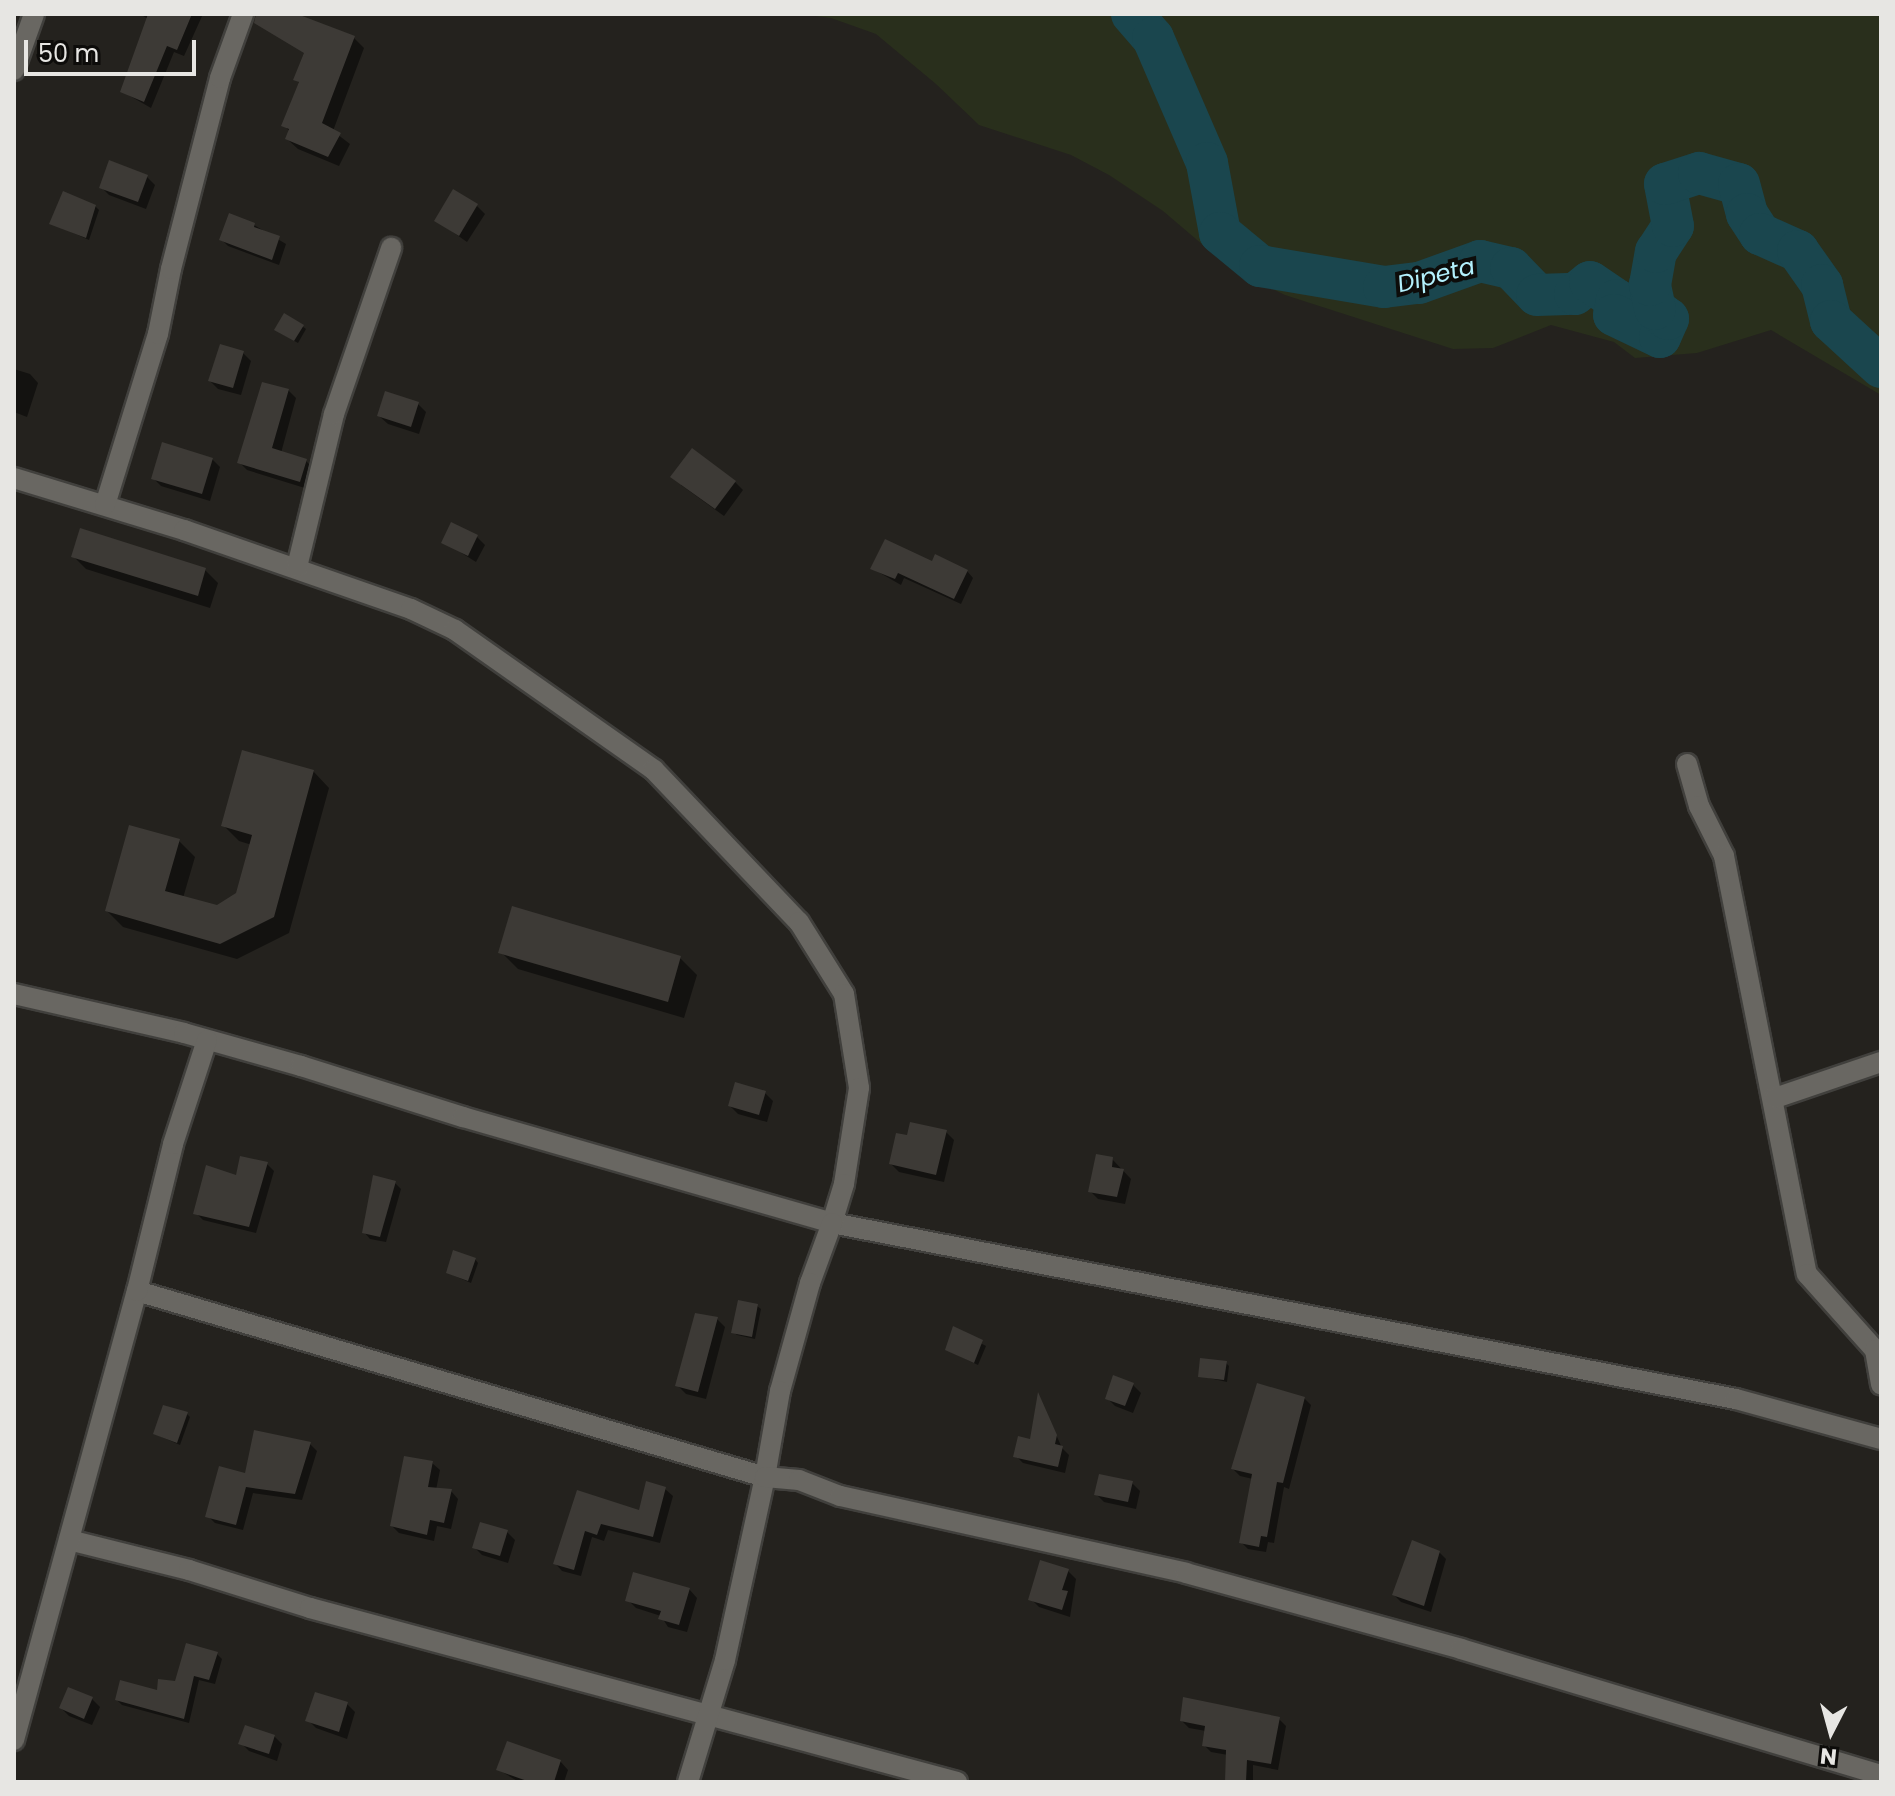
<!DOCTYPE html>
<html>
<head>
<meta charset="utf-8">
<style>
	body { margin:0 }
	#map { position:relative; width:1895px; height:1796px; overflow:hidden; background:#24221e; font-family:Poppins,sans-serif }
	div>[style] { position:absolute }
	.green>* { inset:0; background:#292f1c }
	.shadow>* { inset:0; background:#0007 }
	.river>* { height:42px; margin:-21px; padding:0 21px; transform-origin:21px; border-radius:21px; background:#1a464e }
	.building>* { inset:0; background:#3d3a36 }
	.roads { filter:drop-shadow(2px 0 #41403d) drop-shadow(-2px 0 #41403d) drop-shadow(0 2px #41403d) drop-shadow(0 -2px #41403d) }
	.street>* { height:20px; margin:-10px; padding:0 10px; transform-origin:10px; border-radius:10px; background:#696762 }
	span { translate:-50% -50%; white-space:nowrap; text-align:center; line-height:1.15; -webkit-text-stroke:8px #0d0c0a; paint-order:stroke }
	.water-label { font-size:24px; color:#b3f0fc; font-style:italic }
	.frame { position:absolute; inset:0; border:16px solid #e7e6e3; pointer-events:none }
	.north { position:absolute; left:1791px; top:1692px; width:80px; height:80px; -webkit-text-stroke:6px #0d0c0a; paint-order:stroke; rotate:186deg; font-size:22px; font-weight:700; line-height:32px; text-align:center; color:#e7e6e3 }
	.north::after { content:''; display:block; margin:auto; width:28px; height:36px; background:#e7e6e3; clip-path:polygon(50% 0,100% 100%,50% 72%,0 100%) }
	.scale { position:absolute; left:24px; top:40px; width:172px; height:36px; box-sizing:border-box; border:4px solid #e7e6e3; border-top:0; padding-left:10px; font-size:24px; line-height:28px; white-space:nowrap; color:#e7e6e3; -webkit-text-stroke:6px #0d0c0a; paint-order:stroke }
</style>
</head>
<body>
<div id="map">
	<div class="green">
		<div style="clip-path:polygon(799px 14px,1881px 14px,1881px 395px,1771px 330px,1697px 353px,1635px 358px,1614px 342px,1551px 325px,1493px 348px,1453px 349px,1285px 295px,1230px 268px,1163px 211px,1109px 175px,1071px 155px,979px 125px,936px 84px,876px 34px,831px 18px)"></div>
	</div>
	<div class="shadow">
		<div style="clip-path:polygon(140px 14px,203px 14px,184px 56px,174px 52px,151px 108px,123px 92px,148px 19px)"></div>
		<div style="clip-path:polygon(354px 38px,364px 48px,333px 131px,350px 144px,339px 166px,298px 149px,287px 139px,290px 132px,284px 125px,300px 84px,296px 79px)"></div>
		<div style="clip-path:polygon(147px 177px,155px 185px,146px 209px,109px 195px,101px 187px)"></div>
		<div style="clip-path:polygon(95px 206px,99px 210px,89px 240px,51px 223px)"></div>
		<div style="clip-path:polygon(477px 206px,485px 214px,467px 242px,437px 221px)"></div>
		<div style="clip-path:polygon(254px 225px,286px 244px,279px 265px,228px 246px,221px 239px)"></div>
		<div style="clip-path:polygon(302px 326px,306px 329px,298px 343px,280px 333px)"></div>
		<div style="clip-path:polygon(243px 353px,251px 361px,241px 395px,218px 389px,210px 381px)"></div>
		<div style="clip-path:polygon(14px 369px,30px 374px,38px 383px,27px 417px,14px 412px)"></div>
		<div style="clip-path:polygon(288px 390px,296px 398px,281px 453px,306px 461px,314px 469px,308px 489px,247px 470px,239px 462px)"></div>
		<div style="clip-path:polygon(418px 404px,426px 412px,419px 434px,388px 424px,379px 416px)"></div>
		<div style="clip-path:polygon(212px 459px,220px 467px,210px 501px,161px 486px,153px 478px)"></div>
		<div style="clip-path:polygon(1879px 469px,1881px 469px,1881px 503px,1879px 500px)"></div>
		<div style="clip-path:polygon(735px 482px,743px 490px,724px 516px,681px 485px)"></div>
		<div style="clip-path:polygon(477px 537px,485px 545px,476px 562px,444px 542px)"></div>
		<div style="clip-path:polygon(73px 556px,205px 570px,218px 583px,210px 608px,86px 569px)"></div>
		<div style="clip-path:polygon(873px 569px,967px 571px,973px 578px,961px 604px,904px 578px,901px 585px)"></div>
		<div style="clip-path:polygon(313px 771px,329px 788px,289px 933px,237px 959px,123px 927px,107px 911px,179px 841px,195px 857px,183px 898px,217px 907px,238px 894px,252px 845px,239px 841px,223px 825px)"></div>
		<div style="clip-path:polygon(501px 952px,680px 958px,697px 975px,684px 1018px,518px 969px)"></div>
		<div style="clip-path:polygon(765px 1093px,773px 1101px,767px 1122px,738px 1114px,730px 1106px)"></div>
		<div style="clip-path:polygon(946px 1132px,954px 1140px,944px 1182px,899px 1172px,891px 1164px,908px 1138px)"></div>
		<div style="clip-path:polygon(1112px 1159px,1131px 1179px,1125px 1204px,1098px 1199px,1090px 1191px)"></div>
		<div style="clip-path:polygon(267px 1164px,274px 1171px,256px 1233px,203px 1220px,196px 1213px,237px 1177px)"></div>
		<div style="clip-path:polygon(395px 1183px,401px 1189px,386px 1242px,370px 1239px,364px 1232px)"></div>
		<div style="clip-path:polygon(475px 1259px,478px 1263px,471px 1283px,448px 1273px)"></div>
		<div style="clip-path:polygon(757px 1306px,761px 1309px,755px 1339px,737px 1335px,733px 1332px)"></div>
		<div style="clip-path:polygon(717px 1319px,725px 1327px,706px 1399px,686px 1394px,678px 1386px)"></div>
		<div style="clip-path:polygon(954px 1329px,986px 1346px,978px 1365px,951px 1352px)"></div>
		<div style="clip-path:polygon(1226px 1363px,1229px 1366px,1227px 1382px,1200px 1376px)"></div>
		<div style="clip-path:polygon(1133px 1385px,1141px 1393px,1133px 1413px,1115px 1406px,1107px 1398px)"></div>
		<div style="clip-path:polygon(1039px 1396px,1062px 1448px,1069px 1455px,1065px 1473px,1023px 1463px,1016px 1456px,1031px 1441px)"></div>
		<div style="clip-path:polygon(1304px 1398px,1311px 1405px,1289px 1489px,1284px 1487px,1274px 1543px,1268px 1542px,1266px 1552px,1248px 1549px,1241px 1542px,1253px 1479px,1240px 1476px,1233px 1469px)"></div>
		<div style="clip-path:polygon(187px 1414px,190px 1417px,180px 1445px,155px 1434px)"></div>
		<div style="clip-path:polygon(310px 1444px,317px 1451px,302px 1500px,253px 1493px,243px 1530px,215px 1523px,208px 1516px,247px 1475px)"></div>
		<div style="clip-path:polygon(432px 1463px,440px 1470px,436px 1490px,451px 1491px,458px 1499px,451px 1529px,437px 1526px,434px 1541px,399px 1533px,392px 1526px)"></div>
		<div style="clip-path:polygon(1132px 1483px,1140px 1491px,1136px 1509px,1104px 1502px,1096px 1494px)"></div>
		<div style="clip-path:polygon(665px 1489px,673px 1496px,660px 1543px,608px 1530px,604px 1541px,592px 1537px,581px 1576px,562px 1571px,555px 1563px,579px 1493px,640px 1513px)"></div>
		<div style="clip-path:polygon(507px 1532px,515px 1540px,508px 1563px,482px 1555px,474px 1547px)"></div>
		<div style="clip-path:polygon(1439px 1552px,1446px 1559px,1431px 1612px,1401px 1602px,1394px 1595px)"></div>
		<div style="clip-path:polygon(1068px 1571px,1076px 1579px,1070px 1617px,1039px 1607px,1031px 1599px)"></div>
		<div style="clip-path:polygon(689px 1589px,697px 1598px,687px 1632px,668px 1627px,661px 1616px,636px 1608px,628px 1600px)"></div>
		<div style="clip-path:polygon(217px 1654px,222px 1659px,215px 1684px,199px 1680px,189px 1723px,122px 1705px,117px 1700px,158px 1693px)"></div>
		<div style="clip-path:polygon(92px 1699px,100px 1707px,92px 1725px,69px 1716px,61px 1708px)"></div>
		<div style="clip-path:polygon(347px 1704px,355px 1712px,347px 1739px,316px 1728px,308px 1720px)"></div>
		<div style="clip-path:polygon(1279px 1719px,1286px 1726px,1278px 1770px,1253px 1765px,1253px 1782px,1227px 1782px,1228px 1755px,1211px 1752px,1204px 1745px,1206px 1731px,1189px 1728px,1182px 1721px)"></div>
		<div style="clip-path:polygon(274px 1736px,282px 1744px,277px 1761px,249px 1751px,241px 1743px)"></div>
		<div style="clip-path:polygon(560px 1761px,568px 1770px,564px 1782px,519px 1782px,499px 1770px)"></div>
	</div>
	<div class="river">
		<div style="left:1132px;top:14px;width:32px;rotate:49deg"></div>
		<div style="left:1153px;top:38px;width:136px;rotate:66.6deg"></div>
		<div style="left:1207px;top:163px;width:71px;rotate:79.5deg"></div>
		<div style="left:1220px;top:233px;width:52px;rotate:39.5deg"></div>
		<div style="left:1260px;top:266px;width:126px;rotate:9.6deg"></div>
		<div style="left:1384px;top:287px;width:35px;rotate:-7deg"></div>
		<div style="left:1419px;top:283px;width:65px;rotate:-19.8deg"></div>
		<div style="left:1480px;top:261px;width:32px;rotate:13deg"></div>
		<div style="left:1511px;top:268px;width:37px;rotate:46deg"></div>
		<div style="left:1537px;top:295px;width:38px;rotate:-2deg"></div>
		<div style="left:1575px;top:294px;width:19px;rotate:-39deg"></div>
		<div style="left:1590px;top:282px;width:32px;rotate:34deg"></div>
		<div style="left:1617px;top:300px;width:15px;rotate:101deg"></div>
		<div style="left:1614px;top:315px;width:51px;rotate:25.6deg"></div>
		<div style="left:1660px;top:337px;width:20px;rotate:-66deg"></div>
		<div style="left:1668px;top:319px;width:16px;rotate:-142deg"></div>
		<div style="left:1655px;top:309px;width:25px;rotate:-102deg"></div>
		<div style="left:1650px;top:285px;width:34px;rotate:-80deg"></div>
		<div style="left:1656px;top:252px;width:31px;rotate:-57deg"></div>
		<div style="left:1673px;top:226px;width:43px;rotate:-100.8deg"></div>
		<div style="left:1665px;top:184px;width:36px;rotate:-18deg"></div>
		<div style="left:1699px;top:173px;width:41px;rotate:15.4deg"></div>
		<div style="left:1739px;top:184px;width:31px;rotate:75deg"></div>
		<div style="left:1747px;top:214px;width:24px;rotate:57deg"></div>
		<div style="left:1760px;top:234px;width:42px;rotate:24.1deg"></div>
		<div style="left:1798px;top:251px;width:42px;rotate:54.8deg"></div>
		<div style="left:1822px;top:285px;width:37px;rotate:76deg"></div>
		<div style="left:1831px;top:321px;width:68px;rotate:42.6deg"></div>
	</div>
	<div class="building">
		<div style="clip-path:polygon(148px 14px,192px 14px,177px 50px,167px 46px,144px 102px,120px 92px)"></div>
		<div style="clip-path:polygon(256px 14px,297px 14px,355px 36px,322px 123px,341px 133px,328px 157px,285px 139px,289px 129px,281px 126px,299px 82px,293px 80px,304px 53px,254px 23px)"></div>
		<div style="clip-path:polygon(109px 160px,148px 175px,138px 202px,99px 188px)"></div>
		<div style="clip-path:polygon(453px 189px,478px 204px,459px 236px,434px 221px)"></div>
		<div style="clip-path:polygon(63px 191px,96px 205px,86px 238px,49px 224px)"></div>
		<div style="clip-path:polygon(229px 213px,255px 223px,254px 227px,280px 236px,272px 260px,219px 240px)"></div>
		<div style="clip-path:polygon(284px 313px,304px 325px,294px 341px,274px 330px)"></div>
		<div style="clip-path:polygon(220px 344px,244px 351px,233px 388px,208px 381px)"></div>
		<div style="clip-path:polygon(262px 382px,289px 389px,272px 448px,307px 459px,300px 482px,237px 463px)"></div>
		<div style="clip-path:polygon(385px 391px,419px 402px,411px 427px,377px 416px)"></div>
		<div style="clip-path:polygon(162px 442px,213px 458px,202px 494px,151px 479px)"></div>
		<div style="clip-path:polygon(692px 448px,736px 481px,715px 509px,670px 477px)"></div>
		<div style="clip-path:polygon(451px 522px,478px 535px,468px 556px,441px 543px)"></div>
		<div style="clip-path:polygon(80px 528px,206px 568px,198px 596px,71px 557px)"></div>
		<div style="clip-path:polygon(885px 539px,932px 561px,935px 554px,968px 570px,954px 599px,898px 573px,895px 579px,870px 569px)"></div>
		<div style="clip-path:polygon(242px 750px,314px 770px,274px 917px,220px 944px,105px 911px,129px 825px,180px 839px,165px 891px,217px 905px,236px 893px,252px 835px,221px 826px)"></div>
		<div style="clip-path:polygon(512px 906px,681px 956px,668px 1002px,498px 953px)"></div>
		<div style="clip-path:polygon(735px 1082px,766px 1091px,759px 1115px,728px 1106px)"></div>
		<div style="clip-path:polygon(910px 1122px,947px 1130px,936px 1175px,889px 1164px,896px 1133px,907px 1135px)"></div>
		<div style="clip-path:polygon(1096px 1154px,1113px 1157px,1112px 1167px,1124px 1169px,1117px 1197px,1088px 1192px)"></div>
		<div style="clip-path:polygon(240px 1156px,268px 1162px,249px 1227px,193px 1214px,206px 1165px,236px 1175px)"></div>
		<div style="clip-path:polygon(373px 1175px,396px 1181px,380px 1237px,362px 1233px)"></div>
		<div style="clip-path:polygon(453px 1250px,476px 1258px,468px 1281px,446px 1273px)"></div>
		<div style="clip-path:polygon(738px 1300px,758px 1304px,752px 1337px,731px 1333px)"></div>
		<div style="clip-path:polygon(695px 1313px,718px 1317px,698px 1392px,675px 1386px)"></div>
		<div style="clip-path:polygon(953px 1326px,983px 1340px,974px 1363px,945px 1350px)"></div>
		<div style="clip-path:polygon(1200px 1358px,1227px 1361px,1224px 1380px,1198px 1377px)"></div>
		<div style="clip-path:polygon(1113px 1375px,1134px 1383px,1125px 1406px,1105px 1399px)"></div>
		<div style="clip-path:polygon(1257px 1383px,1305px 1397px,1283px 1483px,1277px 1482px,1267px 1537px,1261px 1536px,1259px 1547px,1239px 1543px,1252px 1474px,1231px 1469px)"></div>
		<div style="clip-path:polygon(1038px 1392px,1057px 1435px,1055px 1444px,1063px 1446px,1058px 1467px,1013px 1457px,1018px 1436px,1030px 1439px)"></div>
		<div style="clip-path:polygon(163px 1405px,188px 1412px,177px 1443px,153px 1434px)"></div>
		<div style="clip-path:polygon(254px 1430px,311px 1442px,295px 1494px,246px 1487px,236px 1525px,205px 1517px,219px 1466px,245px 1473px)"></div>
		<div style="clip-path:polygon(404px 1456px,433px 1461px,428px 1487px,452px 1489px,444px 1523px,430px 1520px,427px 1535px,390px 1526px)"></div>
		<div style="clip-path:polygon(1099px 1474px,1133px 1481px,1128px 1502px,1094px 1495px)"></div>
		<div style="clip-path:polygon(646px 1481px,666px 1487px,653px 1537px,601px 1524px,597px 1535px,585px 1531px,574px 1570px,553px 1564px,577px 1490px,639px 1510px)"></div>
		<div style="clip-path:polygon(480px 1522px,508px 1530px,500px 1556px,472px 1548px)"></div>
		<div style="clip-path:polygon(1412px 1540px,1440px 1551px,1424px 1606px,1392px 1595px)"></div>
		<div style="clip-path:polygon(1040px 1560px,1069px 1569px,1062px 1590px,1068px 1591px,1062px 1610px,1028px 1600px)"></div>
		<div style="clip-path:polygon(633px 1572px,690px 1588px,679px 1625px,658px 1619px,661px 1611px,625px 1601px)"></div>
		<div style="clip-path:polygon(186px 1643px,218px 1652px,209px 1680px,194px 1676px,184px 1719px,115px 1700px,120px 1680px,157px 1690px,158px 1679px,175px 1681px)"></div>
		<div style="clip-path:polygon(68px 1687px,93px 1697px,84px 1719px,59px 1708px)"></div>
		<div style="clip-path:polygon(315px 1692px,348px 1702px,339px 1732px,305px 1721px)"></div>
		<div style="clip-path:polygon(1183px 1697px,1280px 1717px,1271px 1764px,1247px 1760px,1246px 1782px,1225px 1782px,1226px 1750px,1202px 1746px,1205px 1726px,1180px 1721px)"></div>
		<div style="clip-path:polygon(245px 1725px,275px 1735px,269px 1754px,238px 1744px)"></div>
		<div style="clip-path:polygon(507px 1741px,561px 1760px,554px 1782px,530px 1782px,496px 1770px)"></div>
	</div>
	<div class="roads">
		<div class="street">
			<div style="left:14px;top:70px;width:59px;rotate:-70.3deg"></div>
			<div style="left:14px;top:478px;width:178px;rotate:17deg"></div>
			<div style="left:184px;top:530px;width:240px;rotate:19.2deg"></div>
			<div style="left:411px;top:609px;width:49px;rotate:25.5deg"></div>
			<div style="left:455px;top:630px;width:243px;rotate:35.1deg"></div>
			<div style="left:654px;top:770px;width:210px;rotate:46.4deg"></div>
			<div style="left:799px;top:922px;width:85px;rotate:58deg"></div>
			<div style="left:844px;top:994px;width:95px;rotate:80.9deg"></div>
			<div style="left:859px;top:1088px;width:97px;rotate:98.9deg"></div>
			<div style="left:844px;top:1184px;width:41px;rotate:107.1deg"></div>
			<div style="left:832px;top:1223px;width:921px;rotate:11.02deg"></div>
			<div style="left:1736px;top:1399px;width:150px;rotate:15.4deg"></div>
			<div style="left:105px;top:505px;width:179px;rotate:-72.8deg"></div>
			<div style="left:158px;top:334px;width:66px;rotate:-78.7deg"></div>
			<div style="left:171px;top:269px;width:197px;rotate:-75.6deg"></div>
			<div style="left:220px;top:78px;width:68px;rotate:-70.2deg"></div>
			<div style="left:297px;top:567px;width:157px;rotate:-76.4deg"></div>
			<div style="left:334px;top:414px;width:176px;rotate:-71deg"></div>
			<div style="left:1687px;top:764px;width:44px;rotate:74.1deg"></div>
			<div style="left:1699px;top:806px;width:56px;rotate:63.4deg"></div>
			<div style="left:1724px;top:856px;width:426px;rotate:78.8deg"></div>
			<div style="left:1807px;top:1274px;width:102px;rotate:48.2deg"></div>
			<div style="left:1875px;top:1350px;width:35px;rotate:80deg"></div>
			<div style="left:14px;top:994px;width:174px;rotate:12.9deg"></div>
			<div style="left:184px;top:1033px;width:122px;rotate:15.8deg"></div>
			<div style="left:301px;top:1066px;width:170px;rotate:17.5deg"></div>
			<div style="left:463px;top:1117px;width:384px;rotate:16deg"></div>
			<div style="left:832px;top:1223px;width:64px;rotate:110.1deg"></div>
			<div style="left:810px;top:1283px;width:112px;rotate:105.5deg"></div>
			<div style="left:780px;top:1391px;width:87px;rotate:99.9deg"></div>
			<div style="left:765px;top:1477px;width:655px;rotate:-163.5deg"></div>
			<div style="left:1775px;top:1098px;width:112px;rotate:-18.8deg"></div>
			<div style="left:69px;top:1540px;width:124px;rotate:14deg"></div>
			<div style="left:189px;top:1570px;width:127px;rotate:17.4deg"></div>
			<div style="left:310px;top:1608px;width:670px;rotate:15.05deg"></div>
			<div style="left:14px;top:1740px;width:466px;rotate:-74.7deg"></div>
			<div style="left:137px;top:1291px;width:151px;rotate:-76.2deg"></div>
			<div style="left:173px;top:1144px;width:109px;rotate:-71.9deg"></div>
			<div style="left:688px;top:1782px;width:127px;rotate:-73.1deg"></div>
			<div style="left:725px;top:1660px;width:187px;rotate:-77.7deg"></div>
			<div style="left:765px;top:1477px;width:34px;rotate:5deg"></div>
			<div style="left:799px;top:1480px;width:44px;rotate:21.3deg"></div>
			<div style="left:840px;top:1496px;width:354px;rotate:12.5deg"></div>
			<div style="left:1186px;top:1573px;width:285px;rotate:15.4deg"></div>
			<div style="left:1461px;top:1649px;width:438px;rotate:16.7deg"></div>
		</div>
	</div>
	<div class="water-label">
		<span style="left:1436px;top:275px;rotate:-14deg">Dipeta</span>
	</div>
	<div class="frame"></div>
	<div class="north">N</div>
	<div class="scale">50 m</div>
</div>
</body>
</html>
